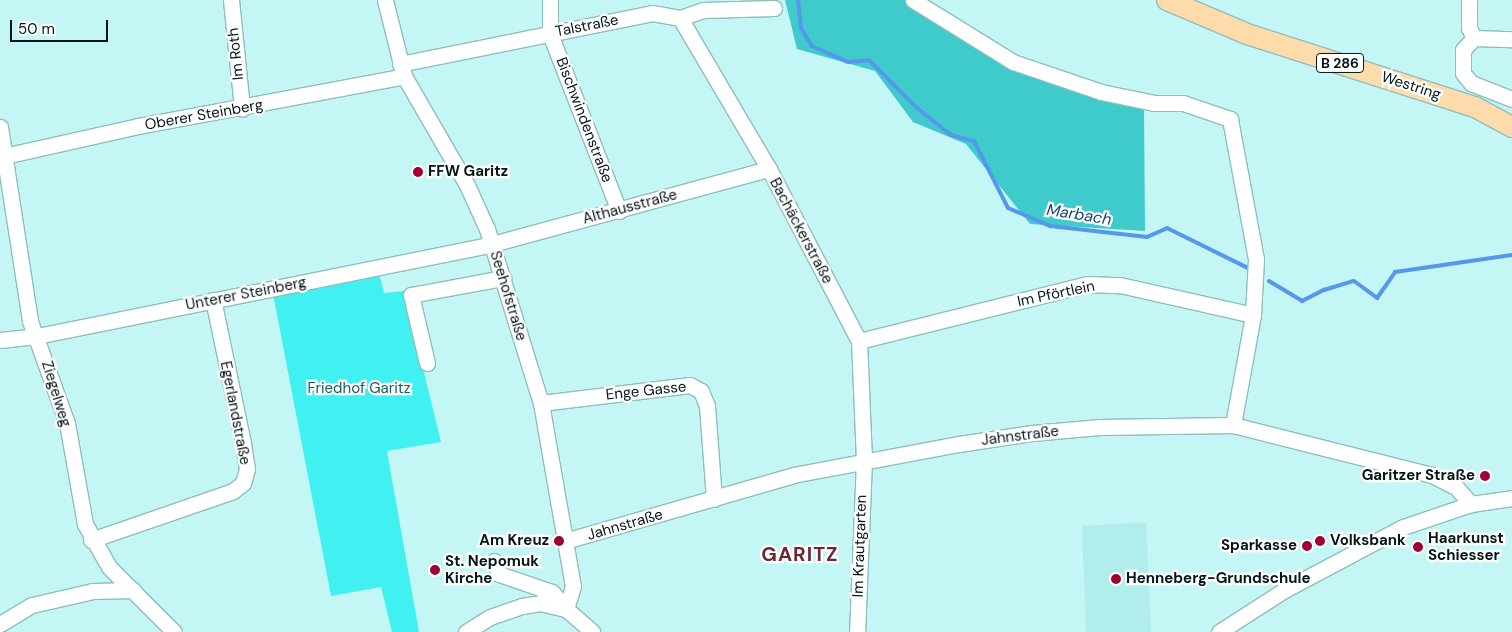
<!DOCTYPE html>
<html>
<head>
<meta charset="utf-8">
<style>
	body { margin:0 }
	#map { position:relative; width:1512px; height:632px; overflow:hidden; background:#c5f6f6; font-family:"DM Sans",sans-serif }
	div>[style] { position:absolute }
	.built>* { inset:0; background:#b0edec }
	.green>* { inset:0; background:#41f1f2 }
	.forest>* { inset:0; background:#3fcbcc }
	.stream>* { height:4px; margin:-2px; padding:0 2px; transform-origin:2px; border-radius:2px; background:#5597ed }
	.roads { filter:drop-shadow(1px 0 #8ebebd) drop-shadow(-1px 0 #8ebebd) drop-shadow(0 1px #8ebebd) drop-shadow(0 -1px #8ebebd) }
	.minor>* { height:15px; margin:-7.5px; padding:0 7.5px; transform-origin:7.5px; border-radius:7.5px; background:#fff }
	.major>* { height:20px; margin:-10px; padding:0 10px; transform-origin:10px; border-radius:10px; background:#fddbaa }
	.dots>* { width:14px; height:14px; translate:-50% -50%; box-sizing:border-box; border:2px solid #fff; border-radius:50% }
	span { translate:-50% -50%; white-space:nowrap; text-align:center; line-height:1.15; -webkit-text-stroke:4.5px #fff; paint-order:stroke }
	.shield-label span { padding:1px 4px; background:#fff; border:1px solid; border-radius:4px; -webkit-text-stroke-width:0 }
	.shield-label { font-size:14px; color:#041616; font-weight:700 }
	.street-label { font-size:15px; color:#041616 }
	.poi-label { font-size:15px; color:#041616; font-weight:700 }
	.left { translate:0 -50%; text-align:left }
	.right { translate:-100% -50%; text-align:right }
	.park-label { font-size:15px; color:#126060 }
	.water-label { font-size:16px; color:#17447b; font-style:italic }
	.district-label { font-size:20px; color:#6d2730; font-weight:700; letter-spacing:1px }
	.scale { position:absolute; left:10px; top:20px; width:98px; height:22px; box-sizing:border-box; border:2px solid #041616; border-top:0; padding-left:6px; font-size:15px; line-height:18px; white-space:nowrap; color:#041616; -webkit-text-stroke:4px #fff; paint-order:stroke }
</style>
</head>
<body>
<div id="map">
	<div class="built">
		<div style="clip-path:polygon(1146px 522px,1151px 632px,1086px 632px,1082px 526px)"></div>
	</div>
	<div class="green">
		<div style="clip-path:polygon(379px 273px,384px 293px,404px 291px,441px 442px,387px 451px,419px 632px,392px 632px,381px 587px,331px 596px,273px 294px)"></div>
	</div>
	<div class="forest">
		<div style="clip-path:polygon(785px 0,908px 0,1012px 70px,1144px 108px,1145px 231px,1030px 224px,966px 144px,913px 122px,875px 71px,797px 49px)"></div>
	</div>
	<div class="stream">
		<div style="left:798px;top:0;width:28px;rotate:84deg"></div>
		<div style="left:801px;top:28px;width:21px;rotate:59deg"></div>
		<div style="left:812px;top:46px;width:39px;rotate:24deg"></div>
		<div style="left:848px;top:62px;width:21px;rotate:-5deg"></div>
		<div style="left:869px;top:60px;width:68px;rotate:45deg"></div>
		<div style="left:917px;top:108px;width:43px;rotate:38.5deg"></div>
		<div style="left:951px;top:135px;width:24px;rotate:15deg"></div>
		<div style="left:974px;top:141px;width:75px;rotate:63.1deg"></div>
		<div style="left:1008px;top:208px;width:46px;rotate:23.2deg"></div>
		<div style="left:1050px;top:226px;width:98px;rotate:6.5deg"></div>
		<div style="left:1147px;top:237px;width:22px;rotate:-24deg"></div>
		<div style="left:1167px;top:228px;width:90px;rotate:26.3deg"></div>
		<div style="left:1269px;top:281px;width:39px;rotate:31deg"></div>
		<div style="left:1302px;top:301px;width:25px;rotate:-27deg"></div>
		<div style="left:1324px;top:290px;width:31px;rotate:-17deg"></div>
		<div style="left:1354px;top:281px;width:29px;rotate:36deg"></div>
		<div style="left:1377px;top:298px;width:32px;rotate:-55deg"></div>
		<div style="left:1395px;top:272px;width:118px;rotate:-8.3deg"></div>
	</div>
	<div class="roads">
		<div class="minor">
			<div style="left:231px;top:0;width:109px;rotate:84.2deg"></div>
			<div style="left:385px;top:0;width:78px;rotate:76deg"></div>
			<div style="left:404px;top:76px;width:126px;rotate:60deg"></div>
			<div style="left:467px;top:185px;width:48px;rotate:65.6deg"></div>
			<div style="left:487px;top:229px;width:182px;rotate:72.8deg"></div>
			<div style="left:541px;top:403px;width:186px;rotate:80.1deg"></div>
			<div style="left:573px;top:586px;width:24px;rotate:107deg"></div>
			<div style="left:550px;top:0;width:34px;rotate:90deg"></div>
			<div style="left:550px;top:34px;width:190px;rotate:68.7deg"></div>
			<div style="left:913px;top:0;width:118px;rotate:31.8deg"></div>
			<div style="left:1013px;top:62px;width:93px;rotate:18.8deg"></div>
			<div style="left:1101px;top:92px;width:54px;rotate:11.7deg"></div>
			<div style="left:1154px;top:103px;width:29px"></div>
			<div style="left:1183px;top:103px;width:50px;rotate:18.8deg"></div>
			<div style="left:1230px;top:119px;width:142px;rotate:79.5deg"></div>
			<div style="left:1256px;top:259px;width:56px;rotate:93.1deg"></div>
			<div style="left:1253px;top:315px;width:112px;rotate:100.3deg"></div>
			<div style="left:1469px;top:0;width:28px;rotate:90deg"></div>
			<div style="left:1469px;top:28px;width:11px;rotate:63deg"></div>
			<div style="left:1474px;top:38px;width:16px;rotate:133deg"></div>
			<div style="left:1463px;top:50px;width:23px;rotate:90deg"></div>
			<div style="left:1463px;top:73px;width:13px;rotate:51deg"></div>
			<div style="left:1471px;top:83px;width:44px;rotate:21.3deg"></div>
			<div style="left:680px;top:18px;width:175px;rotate:59.5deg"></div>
			<div style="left:769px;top:169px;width:194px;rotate:62.4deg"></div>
			<div style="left:859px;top:341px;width:119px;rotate:87.6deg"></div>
			<div style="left:864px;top:460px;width:172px;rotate:92.3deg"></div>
			<div style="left:1474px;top:38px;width:38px;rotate:2deg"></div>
			<div style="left:400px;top:64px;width:257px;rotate:-11.4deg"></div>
			<div style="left:652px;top:13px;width:28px;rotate:10deg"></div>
			<div style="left:680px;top:18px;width:24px;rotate:-19deg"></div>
			<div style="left:703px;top:10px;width:71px;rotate:-1.6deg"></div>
			<div style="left:0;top:127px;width:196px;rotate:81.2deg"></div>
			<div style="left:30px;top:321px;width:109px;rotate:70.1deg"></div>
			<div style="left:67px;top:423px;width:103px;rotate:79.9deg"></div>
			<div style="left:85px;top:524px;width:49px;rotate:60.8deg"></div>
			<div style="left:109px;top:567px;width:92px;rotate:45deg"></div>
			<div style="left:4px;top:156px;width:137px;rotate:-12.6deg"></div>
			<div style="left:138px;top:126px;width:271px;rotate:-10.6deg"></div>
			<div style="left:0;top:340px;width:37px;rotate:-6deg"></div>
			<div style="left:37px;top:336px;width:464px;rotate:-11.4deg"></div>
			<div style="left:492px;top:244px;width:287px;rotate:-15.2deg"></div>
			<div style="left:859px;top:341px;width:235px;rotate:-14deg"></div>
			<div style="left:1087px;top:284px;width:33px;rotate:2deg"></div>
			<div style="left:1120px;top:285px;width:136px;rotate:12.7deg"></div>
			<div style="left:427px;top:363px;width:70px;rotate:-103.2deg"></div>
			<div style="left:411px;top:295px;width:94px;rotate:-10.5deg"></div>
			<div style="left:541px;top:403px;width:150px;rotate:-6.9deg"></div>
			<div style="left:690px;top:385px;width:13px;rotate:29deg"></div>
			<div style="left:701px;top:391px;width:16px;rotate:68deg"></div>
			<div style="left:707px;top:406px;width:93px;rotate:85.7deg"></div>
			<div style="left:91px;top:540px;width:150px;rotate:-19deg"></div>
			<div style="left:233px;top:491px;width:13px;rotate:-39deg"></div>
			<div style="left:243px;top:483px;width:15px;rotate:-74deg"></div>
			<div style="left:247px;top:469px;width:26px;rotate:-99deg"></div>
			<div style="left:243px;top:443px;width:146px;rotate:-101.8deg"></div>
			<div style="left:565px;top:541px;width:237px;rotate:-16.1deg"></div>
			<div style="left:793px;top:475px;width:169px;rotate:-10.6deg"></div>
			<div style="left:959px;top:444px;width:74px;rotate:-8.6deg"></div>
			<div style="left:1032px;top:433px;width:68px;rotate:-5deg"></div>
			<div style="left:1100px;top:427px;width:133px;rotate:-0.9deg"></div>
			<div style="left:1233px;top:425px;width:205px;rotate:14.1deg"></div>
			<div style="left:1432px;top:475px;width:27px;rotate:27deg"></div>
			<div style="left:1456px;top:487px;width:23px;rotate:49deg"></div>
			<div style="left:494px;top:561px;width:14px;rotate:69deg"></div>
			<div style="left:499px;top:574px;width:56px;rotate:18.8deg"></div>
			<div style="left:552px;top:592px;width:22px;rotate:51deg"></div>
			<div style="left:566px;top:609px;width:35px;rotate:41deg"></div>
			<div style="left:0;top:624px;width:37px;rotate:-31deg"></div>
			<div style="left:32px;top:605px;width:63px;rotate:-12.9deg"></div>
			<div style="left:93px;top:591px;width:40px;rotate:-1.4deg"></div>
			<div style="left:466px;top:632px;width:28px;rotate:-32deg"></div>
			<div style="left:490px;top:617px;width:34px;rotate:-19deg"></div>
			<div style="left:522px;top:606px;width:18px;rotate:-9deg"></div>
			<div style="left:540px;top:603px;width:27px;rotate:13deg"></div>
			<div style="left:1219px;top:632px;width:80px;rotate:-32.7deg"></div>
			<div style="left:1286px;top:589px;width:132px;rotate:-27.9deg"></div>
			<div style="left:1403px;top:527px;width:72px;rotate:-18.7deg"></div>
			<div style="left:1471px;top:504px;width:41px;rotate:-8.3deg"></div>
		</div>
		<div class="major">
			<div style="left:1167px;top:0;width:87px;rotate:23deg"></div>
			<div style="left:1247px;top:34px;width:239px;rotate:17.8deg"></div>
			<div style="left:1475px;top:107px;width:42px;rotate:28.4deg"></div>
		</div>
	</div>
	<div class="dots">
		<div style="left:418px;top:172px;background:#a10032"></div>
		<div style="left:1485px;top:476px;background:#a10032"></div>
		<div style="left:559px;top:541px;background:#a10032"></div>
		<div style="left:1320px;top:541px;background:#a10032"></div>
		<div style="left:1307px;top:546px;background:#a10032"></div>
		<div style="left:1418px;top:547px;background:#a10032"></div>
		<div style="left:435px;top:570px;background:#a10032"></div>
		<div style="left:1116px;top:579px;background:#a10032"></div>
	</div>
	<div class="shield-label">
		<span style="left:1340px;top:63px">B 286</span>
	</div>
	<div class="street-label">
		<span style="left:587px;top:26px;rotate:-11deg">Talstraße</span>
		<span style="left:236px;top:54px;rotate:-96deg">Im Roth</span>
		<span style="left:1411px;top:86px;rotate:18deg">Westring</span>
		<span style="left:204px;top:115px;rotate:-10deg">Oberer Steinberg</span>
		<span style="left:584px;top:120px;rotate:69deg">Bischwindenstraße</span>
		<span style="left:630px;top:207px;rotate:-15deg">Althausstraße</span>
		<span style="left:801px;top:231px;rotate:62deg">Bachäckerstraße</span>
		<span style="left:246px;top:294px;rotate:-11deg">Unterer Steinberg</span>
		<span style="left:1056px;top:294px;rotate:-12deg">Im Pförtlein</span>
		<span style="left:508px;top:296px;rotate:73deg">Seehofstraße</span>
		<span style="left:646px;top:391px;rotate:-6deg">Enge Gasse</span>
		<span style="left:56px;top:394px;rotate:73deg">Ziegelweg</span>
		<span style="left:235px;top:413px;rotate:79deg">Egerlandstraße</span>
		<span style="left:1020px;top:436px;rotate:-7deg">Jahnstraße</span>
		<span style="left:625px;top:525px;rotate:-16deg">Jahnstraße</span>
		<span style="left:860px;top:546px;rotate:-88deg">Im Krautgarten</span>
	</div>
	<div class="poi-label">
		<span class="left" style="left:428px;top:172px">FFW Garitz</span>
		<span class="right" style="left:1475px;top:476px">Garitzer Straße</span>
		<span class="left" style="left:1428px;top:547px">Haarkunst<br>Schiesser</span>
		<span class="right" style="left:549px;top:541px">Am Kreuz</span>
		<span class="left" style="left:1330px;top:541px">Volksbank</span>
		<span class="right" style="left:1297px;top:546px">Sparkasse</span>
		<span class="left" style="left:445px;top:570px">St. Nepomuk<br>Kirche</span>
		<span class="left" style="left:1126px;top:579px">Henneberg-Grundschule</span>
	</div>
	<div class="park-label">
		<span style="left:359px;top:389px">Friedhof Garitz</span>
	</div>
	<div class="water-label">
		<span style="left:1079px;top:215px;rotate:9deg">Marbach</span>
	</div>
	<div class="district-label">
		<span style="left:800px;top:554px">GARITZ</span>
	</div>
	<div class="scale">50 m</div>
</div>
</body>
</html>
